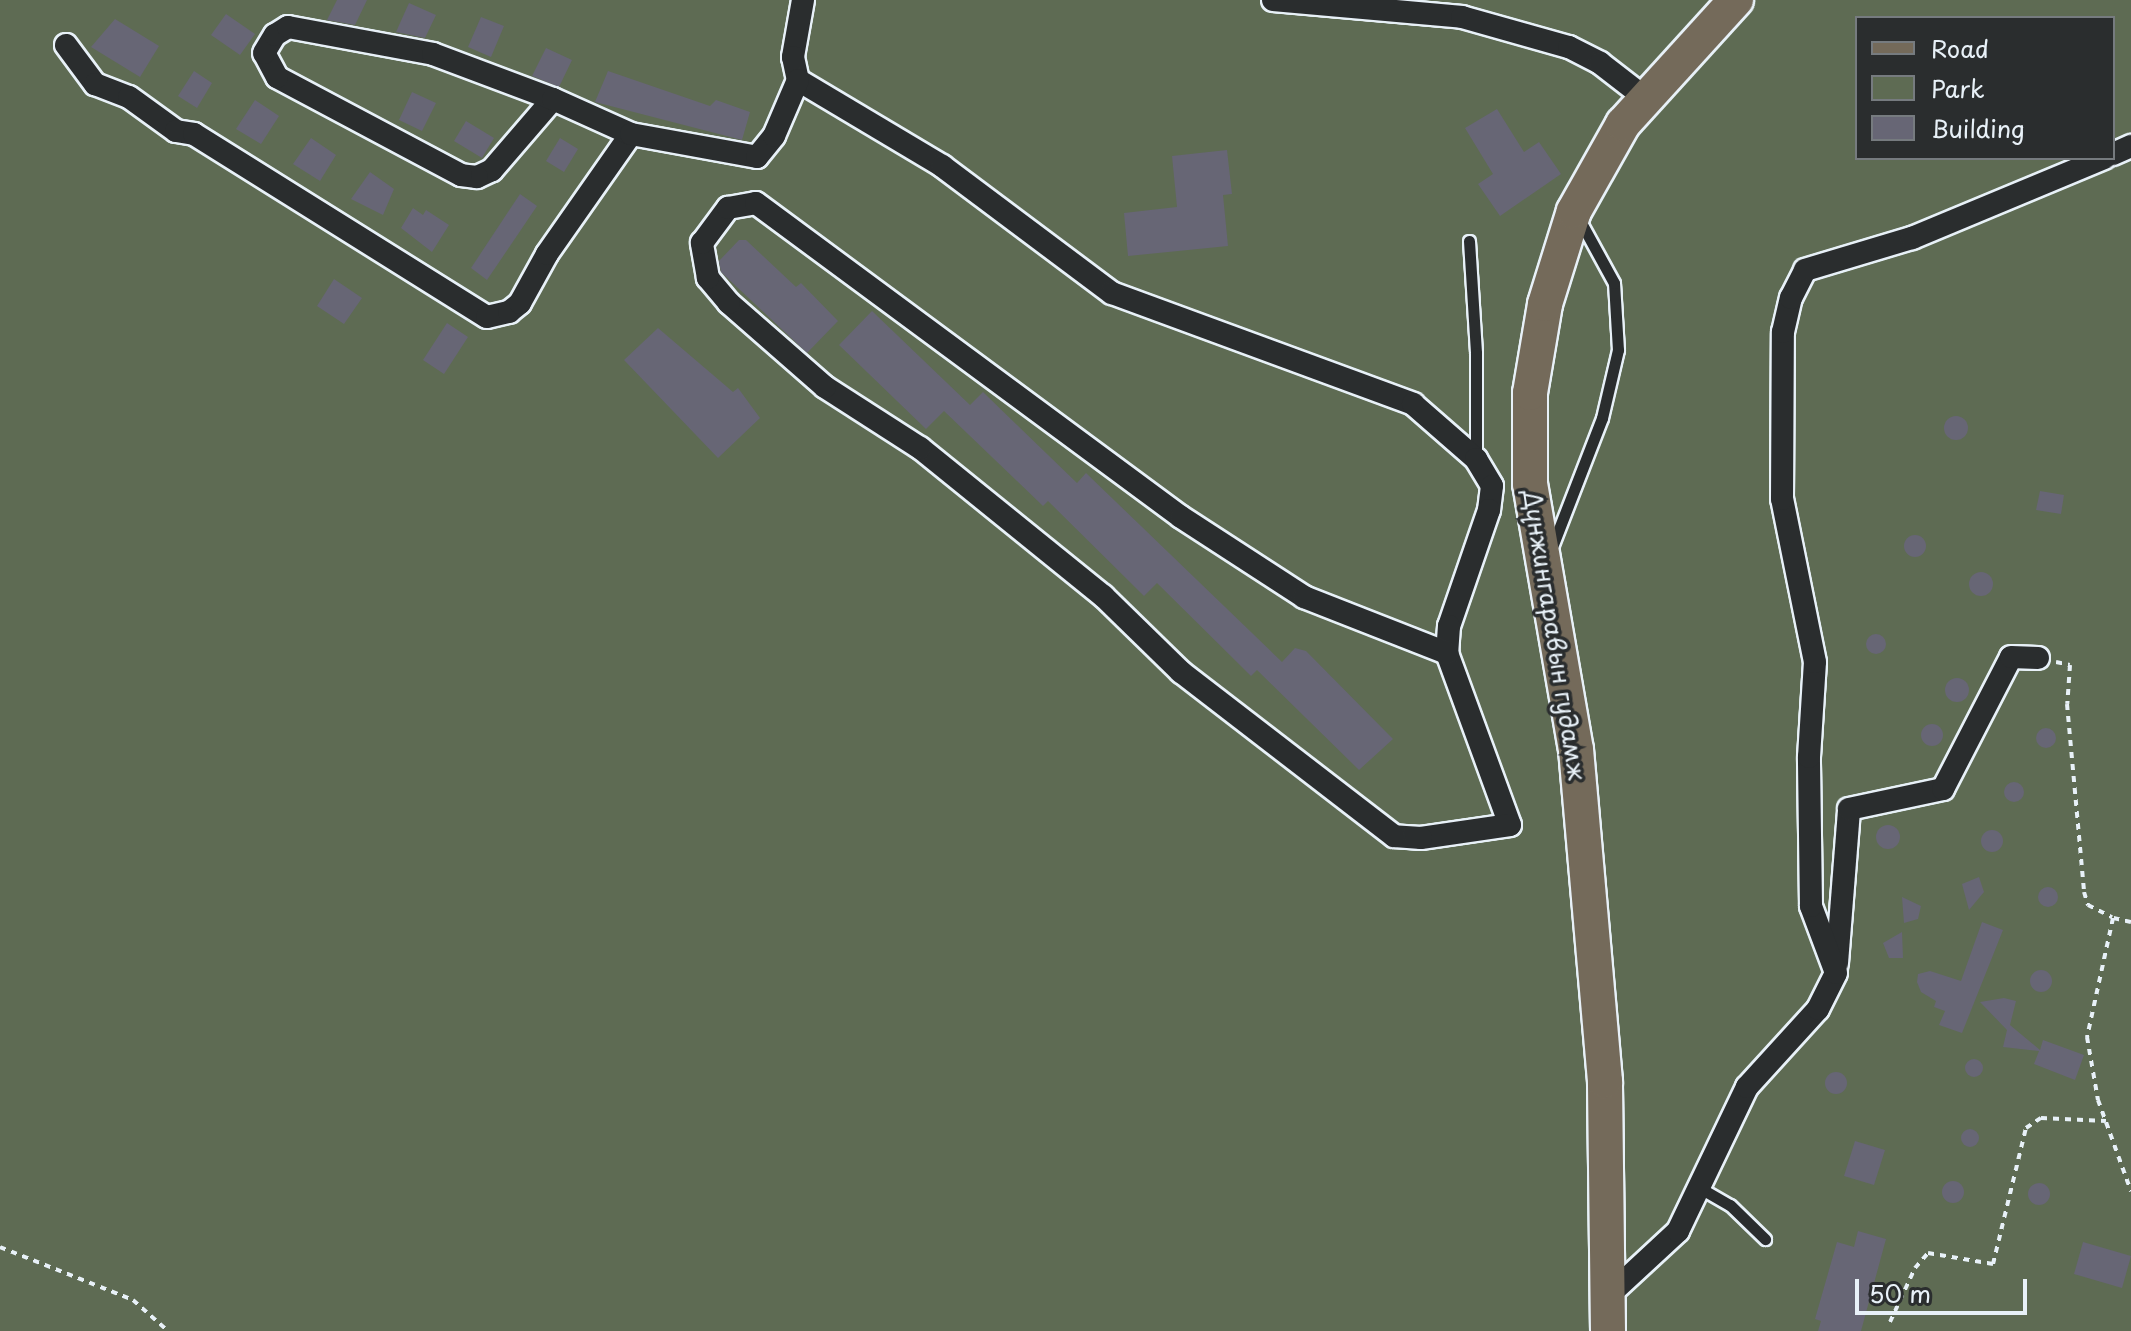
<!DOCTYPE html>
<html>
<head>
<meta charset="utf-8">
<style>
	body { margin:0 }
	#map { position:relative; width:2131px; height:1331px; overflow:hidden; background:#3c3e43; font-family:"Playpen Sans",sans-serif }
	div>[style] { position:absolute }
	.green>* { inset:0; background:#5e6b53 }
	.building>* { inset:0; background:#676675 }
	.round { border-radius:50% }
	.path>* { height:4px; margin-top:-2px; transform-origin:0; background:repeating-linear-gradient(90deg,#e8f1f8 0 6px,transparent 0 12px) }
	.roads { filter:drop-shadow(2px 0 #e8f1f8) drop-shadow(-2px 0 #e8f1f8) drop-shadow(0 2px #e8f1f8) drop-shadow(0 -2px #e8f1f8) }
	.lane>* { height:11px; margin:-5.5px; padding:0 5.5px; transform-origin:5.5px; border-radius:5.5px; background:#2a2d2e }
	.street>* { height:22px; margin:-11px; padding:0 11px; transform-origin:11px; border-radius:11px; background:#2a2d2e }
	.primary>* { height:34px; margin:-17px; padding:0 17px; transform-origin:17px; border-radius:17px; background:#746a5a }
	span { translate:-50% -50%; white-space:nowrap; text-align:center; line-height:1.15; -webkit-text-stroke:7px #2a2d2e; paint-order:stroke }
	.street-label { font-size:24px; color:#e8f1f8 }
	.legend { position:absolute; left:1855px; top:16px; width:260px; height:144px; box-sizing:border-box; background:#2a2d2e; border:2px solid #767b7f; margin:0; padding:10px 14px; list-style:none; font-size:24px; color:#e8f1f8 }
	.legend li { display:flex; align-items:center; gap:16px; height:40px }
	.legend b { width:40px; border:2px solid #767b7f }
	.scale { position:absolute; left:1855px; top:1279px; width:172px; height:36px; box-sizing:border-box; border:4px solid #e8f1f8; border-top:0; padding-left:10px; font-size:24px; line-height:28px; white-space:nowrap; color:#e8f1f8; -webkit-text-stroke:6px #2a2d2e; paint-order:stroke }
</style>
</head>
<body>
<div id="map">
	<div class="green">
		<div style="clip-path:polygon(evenodd,0 0,2131px 0,2131px 1331px,0 1331px,0 0,1857px 18px,2113px 18px,2113px 158px,1857px 158px,1857px 18px)"></div>
	</div>
	<div class="building">
		<div style="clip-path:polygon(337px 0,367px 0,355px 25px,327px 20px)"></div>
		<div style="clip-path:polygon(409px 3px,436px 15px,425px 38px,396px 32px)"></div>
		<div style="clip-path:polygon(226px 14px,255px 34px,240px 55px,211px 35px)"></div>
		<div style="clip-path:polygon(481px 17px,504px 26px,491px 57px,468px 47px)"></div>
		<div style="clip-path:polygon(115px 19px,159px 46px,140px 77px,91px 47px)"></div>
		<div style="clip-path:polygon(546px 48px,572px 60px,559px 87px,532px 76px)"></div>
		<div style="clip-path:polygon(194px 71px,212px 83px,197px 108px,178px 96px)"></div>
		<div style="clip-path:polygon(608px 71px,710px 106px,716px 100px,750px 112px,742px 140px,595px 102px)"></div>
		<div style="clip-path:polygon(412px 92px,436px 103px,422px 131px,399px 120px)"></div>
		<div style="clip-path:polygon(255px 100px,279px 116px,261px 144px,236px 129px)"></div>
		<div style="clip-path:polygon(1497px 109px,1524px 152px,1539px 142px,1561px 174px,1500px 216px,1478px 184px,1493px 174px,1465px 128px)"></div>
		<div style="clip-path:polygon(466px 121px,494px 138px,482px 158px,454px 141px)"></div>
		<div style="clip-path:polygon(311px 138px,336px 155px,320px 181px,293px 164px)"></div>
		<div style="clip-path:polygon(560px 138px,578px 149px,564px 172px,546px 161px)"></div>
		<div style="clip-path:polygon(1227px 150px,1232px 194px,1223px 195px,1228px 246px,1128px 256px,1124px 213px,1177px 207px,1172px 156px)"></div>
		<div style="clip-path:polygon(370px 172px,394px 189px,383px 215px,351px 199px)"></div>
		<div style="clip-path:polygon(520px 194px,537px 206px,487px 280px,471px 268px)"></div>
		<div style="clip-path:polygon(413px 208px,423px 215px,426px 210px,449px 225px,432px 252px,401px 228px)"></div>
		<div style="clip-path:polygon(739px 240px,746px 240px,796px 287px,801px 283px,838px 321px,807px 353px,721px 272px,719px 261px)"></div>
		<div style="clip-path:polygon(334px 279px,362px 298px,344px 324px,317px 306px)"></div>
		<div style="clip-path:polygon(872px 311px,970px 405px,983px 392px,1077px 483px,1086px 473px,1282px 662px,1295px 648px,1306px 651px,1393px 739px,1359px 770px,1257px 670px,1251px 676px,1157px 583px,1144px 596px,1048px 501px,1043px 506px,944px 411px,926px 429px,839px 345px)"></div>
		<div style="clip-path:polygon(447px 323px,468px 337px,444px 374px,423px 360px)"></div>
		<div style="clip-path:polygon(658px 328px,733px 392px,738px 388px,760px 418px,718px 458px,624px 360px)"></div>
		<div class="round" style="left:1944px;top:416px;width:24px;height:24px"></div>
		<div style="clip-path:polygon(2040px 491px,2064px 495px,2061px 514px,2036px 510px)"></div>
		<div class="round" style="left:1904px;top:535px;width:22px;height:22px"></div>
		<div class="round" style="left:1969px;top:572px;width:24px;height:24px"></div>
		<div class="round" style="left:1866px;top:634px;width:20px;height:20px"></div>
		<div class="round" style="left:1945px;top:678px;width:24px;height:24px"></div>
		<div class="round" style="left:1921px;top:724px;width:22px;height:22px"></div>
		<div class="round" style="left:2036px;top:728px;width:20px;height:20px"></div>
		<div class="round" style="left:2004px;top:782px;width:20px;height:20px"></div>
		<div class="round" style="left:1876px;top:825px;width:24px;height:24px"></div>
		<div class="round" style="left:1981px;top:830px;width:22px;height:22px"></div>
		<div style="clip-path:polygon(1979px 877px,1984px 892px,1969px 910px,1962px 884px)"></div>
		<div class="round" style="left:2038px;top:887px;width:20px;height:20px"></div>
		<div style="clip-path:polygon(1902px 897px,1921px 906px,1918px 919px,1904px 923px)"></div>
		<div style="clip-path:polygon(1982px 922px,2003px 930px,1962px 1033px,1939px 1025px,1945px 1011px,1934px 1007px,1936px 1001px,1921px 992px,1917px 982px,1918px 974px,1930px 971px,1961px 981px)"></div>
		<div style="clip-path:polygon(1902px 932px,1903px 958px,1889px 958px,1883px 943px)"></div>
		<div class="round" style="left:2030px;top:970px;width:22px;height:22px"></div>
		<div style="clip-path:polygon(2004px 998px,2016px 1001px,2010px 1025px,2040px 1050px,2043px 1040px,2084px 1055px,2075px 1080px,2034px 1064px,2039px 1051px,2003px 1047px,2007px 1030px,1980px 1002px)"></div>
		<div class="round" style="left:1965px;top:1059px;width:18px;height:18px"></div>
		<div class="round" style="left:1825px;top:1072px;width:22px;height:22px"></div>
		<div class="round" style="left:1961px;top:1129px;width:18px;height:18px"></div>
		<div style="clip-path:polygon(1855px 1141px,1885px 1150px,1874px 1185px,1844px 1176px)"></div>
		<div class="round" style="left:1942px;top:1181px;width:22px;height:22px"></div>
		<div class="round" style="left:2028px;top:1183px;width:22px;height:22px"></div>
		<div style="clip-path:polygon(1858px 1231px,1886px 1239px,1861px 1331px,1818px 1331px,1821px 1321px,1815px 1319px,1837px 1242px,1854px 1247px)"></div>
		<div style="clip-path:polygon(2083px 1242px,2131px 1256px,2122px 1288px,2074px 1274px)"></div>
	</div>
	<div class="path">
		<div style="left:2056px;top:662px;width:14px;rotate:12deg"></div>
		<div style="left:2070px;top:665px;width:39px;rotate:94deg"></div>
		<div style="left:2067px;top:704px;width:189px;rotate:84.8deg"></div>
		<div style="left:2084px;top:892px;width:14px;rotate:73deg"></div>
		<div style="left:2088px;top:905px;width:27px;rotate:27deg"></div>
		<div style="left:2131px;top:922px;width:18px;rotate:-167deg"></div>
		<div style="left:2113px;top:918px;width:122px;rotate:102.3deg"></div>
		<div style="left:2087px;top:1037px;width:64px;rotate:80.1deg"></div>
		<div style="left:2098px;top:1100px;width:97px;rotate:70.1deg"></div>
		<div style="left:0;top:1247px;width:143px;rotate:21.7deg"></div>
		<div style="left:133px;top:1300px;width:47px;rotate:41.5deg"></div>
		<div style="left:1890px;top:1322px;width:60px;rotate:-65.2deg"></div>
		<div style="left:1915px;top:1268px;width:20px;rotate:-49deg"></div>
		<div style="left:1928px;top:1253px;width:66px;rotate:9.6deg"></div>
		<div style="left:1993px;top:1264px;width:140px;rotate:-76.4deg"></div>
		<div style="left:2026px;top:1128px;width:18px;rotate:-34deg"></div>
		<div style="left:2041px;top:1118px;width:65px;rotate:2.6deg"></div>
	</div>
	<div class="roads">
		<div class="lane">
			<div style="left:1469px;top:241px;width:112px;rotate:86.4deg"></div>
			<div style="left:1476px;top:353px;width:103px;rotate:90deg"></div>
			<div style="left:1552px;top:547px;width:138px;rotate:-68.8deg"></div>
			<div style="left:1602px;top:418px;width:70px;rotate:-76.8deg"></div>
			<div style="left:1618px;top:350px;width:67px;rotate:-93.4deg"></div>
			<div style="left:1614px;top:283px;width:71px;rotate:-118.7deg"></div>
			<div style="left:1700px;top:1188px;width:34px;rotate:30deg"></div>
			<div style="left:1730px;top:1205px;width:49px;rotate:44.2deg"></div>
		</div>
		<div class="street">
			<div style="left:803px;top:0;width:58px;rotate:100deg"></div>
			<div style="left:793px;top:57px;width:24px;rotate:78deg"></div>
			<div style="left:798px;top:80px;width:168px;rotate:30.8deg"></div>
			<div style="left:942px;top:166px;width:212px;rotate:36.8deg"></div>
			<div style="left:1112px;top:293px;width:321px;rotate:20.2deg"></div>
			<div style="left:1413px;top:404px;width:84px;rotate:41.1deg"></div>
			<div style="left:1476px;top:459px;width:31px;rotate:59deg"></div>
			<div style="left:1492px;top:486px;width:24px;rotate:97deg"></div>
			<div style="left:1489px;top:510px;width:123px;rotate:109deg"></div>
			<div style="left:1449px;top:626px;width:27px;rotate:94deg"></div>
			<div style="left:1447px;top:653px;width:183px;rotate:69.9deg"></div>
			<div style="left:1510px;top:825px;width:90px;rotate:171.7deg"></div>
			<div style="left:1421px;top:838px;width:27px;rotate:-176deg"></div>
			<div style="left:1394px;top:836px;width:269px;rotate:-142.4deg"></div>
			<div style="left:1181px;top:672px;width:109px;rotate:-135.7deg"></div>
			<div style="left:1103px;top:596px;width:235px;rotate:-141deg"></div>
			<div style="left:920px;top:448px;width:113px;rotate:-147.3deg"></div>
			<div style="left:825px;top:387px;width:128px;rotate:-138.8deg"></div>
			<div style="left:729px;top:303px;width:33px;rotate:-130deg"></div>
			<div style="left:708px;top:278px;width:36px;rotate:-100deg"></div>
			<div style="left:702px;top:243px;width:44px;rotate:-53.4deg"></div>
			<div style="left:728px;top:208px;width:28px;rotate:-10deg"></div>
			<div style="left:756px;top:203px;width:528px;rotate:36.46deg"></div>
			<div style="left:1181px;top:517px;width:147px;rotate:33deg"></div>
			<div style="left:1304px;top:597px;width:154px;rotate:21.4deg"></div>
			<div style="left:1273px;top:0;width:190px;rotate:5.1deg"></div>
			<div style="left:1462px;top:17px;width:111px;rotate:15.7deg"></div>
			<div style="left:1569px;top:47px;width:35px;rotate:27deg"></div>
			<div style="left:1600px;top:63px;width:56px;rotate:37.7deg"></div>
			<div style="left:66px;top:45px;width:49px;rotate:53.4deg"></div>
			<div style="left:95px;top:84px;width:36px;rotate:21deg"></div>
			<div style="left:129px;top:97px;width:58px;rotate:35.9deg"></div>
			<div style="left:176px;top:131px;width:18px;rotate:9deg"></div>
			<div style="left:194px;top:134px;width:345px;rotate:32deg"></div>
			<div style="left:487px;top:317px;width:23px;rotate:-13deg"></div>
			<div style="left:509px;top:312px;width:14px;rotate:-39deg"></div>
			<div style="left:520px;top:303px;width:56px;rotate:-61.1deg"></div>
			<div style="left:547px;top:254px;width:146px;rotate:-55deg"></div>
			<div style="left:553px;top:99px;width:94px;rotate:130.7deg"></div>
			<div style="left:492px;top:170px;width:17px;rotate:155deg"></div>
			<div style="left:477px;top:177px;width:16px;rotate:-173deg"></div>
			<div style="left:461px;top:175px;width:208px;rotate:-152deg"></div>
			<div style="left:277px;top:77px;width:27px;rotate:-118deg"></div>
			<div style="left:264px;top:53px;width:21px;rotate:-59deg"></div>
			<div style="left:275px;top:35px;width:15px;rotate:-32deg"></div>
			<div style="left:288px;top:27px;width:147px;rotate:10.5deg"></div>
			<div style="left:433px;top:54px;width:128px;rotate:20.6deg"></div>
			<div style="left:553px;top:99px;width:85px;rotate:24.2deg"></div>
			<div style="left:631px;top:134px;width:128px;rotate:10.3deg"></div>
			<div style="left:757px;top:157px;width:27px;rotate:-51deg"></div>
			<div style="left:774px;top:136px;width:61px;rotate:-66.8deg"></div>
			<div style="left:2113px;top:154px;width:20px;rotate:-24deg"></div>
			<div style="left:1837px;top:963px;width:154px;rotate:-85.5deg"></div>
			<div style="left:1849px;top:809px;width:96px;rotate:-12deg"></div>
			<div style="left:1943px;top:789px;width:148px;rotate:-62.7deg"></div>
			<div style="left:2011px;top:657px;width:27px;rotate:2deg"></div>
			<div style="left:1609px;top:1295px;width:94px;rotate:-42.8deg"></div>
			<div style="left:1678px;top:1231px;width:160px;rotate:-64.4deg"></div>
			<div style="left:1747px;top:1087px;width:105px;rotate:-47.7deg"></div>
			<div style="left:1818px;top:1009px;width:40px;rotate:-63.4deg"></div>
			<div style="left:1836px;top:973px;width:72px;rotate:-110.5deg"></div>
			<div style="left:1811px;top:906px;width:149px;rotate:-90.8deg"></div>
			<div style="left:1809px;top:757px;width:95px;rotate:-86.4deg"></div>
			<div style="left:1815px;top:662px;width:166px;rotate:-101.4deg"></div>
			<div style="left:1782px;top:499px;width:167px;rotate:-89.7deg"></div>
			<div style="left:1783px;top:332px;width:35px;rotate:-77deg"></div>
			<div style="left:1791px;top:298px;width:31px;rotate:-63deg"></div>
			<div style="left:1805px;top:270px;width:112px;rotate:-16.7deg"></div>
			<div style="left:1912px;top:238px;width:208px;rotate:-22.6deg"></div>
		</div>
		<div class="primary">
			<div style="left:1608px;top:1331px;width:250px;rotate:-90.7deg"></div>
			<div style="left:1605px;top:1081px;width:332px;rotate:-95deg"></div>
			<div style="left:1576px;top:750px;width:270px;rotate:-99.8deg"></div>
			<div style="left:1530px;top:484px;width:91px;rotate:-90deg"></div>
			<div style="left:1530px;top:393px;width:90px;rotate:-80.4deg"></div>
			<div style="left:1545px;top:304px;width:97px;rotate:-72.7deg"></div>
			<div style="left:1574px;top:211px;width:100px;rotate:-60.6deg"></div>
			<div style="left:1623px;top:124px;width:168px;rotate:-47.7deg"></div>
		</div>
	</div>
	<div class="street-label">
		<span style="left:1555px;top:635px;rotate:81deg">Дүнжингаравын гудамж</span>
	</div>
	<ul class="legend">
	<li><b style="height:10px;background:#746a5a"></b>Road</li>
	<li><b style="height:22px;background:#5e6b53"></b>Park</li>
	<li><b style="height:22px;background:#676675"></b>Building</li>
	</ul>
	<div class="scale">50 m</div>
</div>
</body>
</html>
